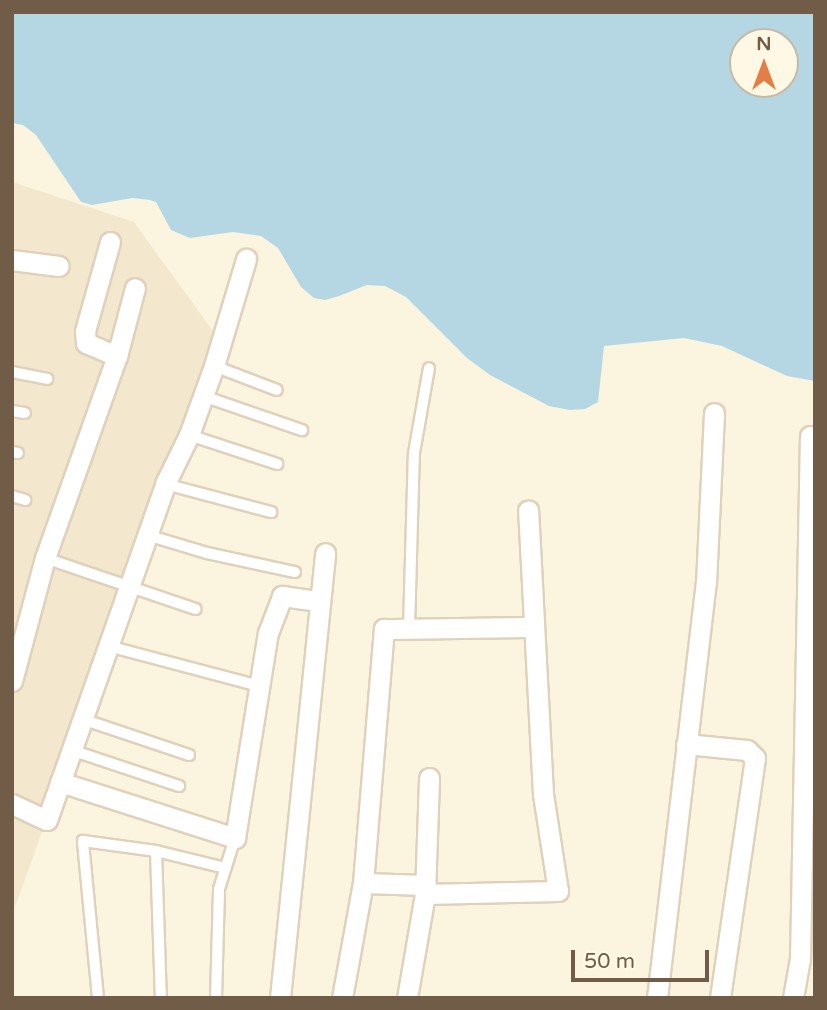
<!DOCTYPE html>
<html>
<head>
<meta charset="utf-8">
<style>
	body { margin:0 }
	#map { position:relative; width:827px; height:1010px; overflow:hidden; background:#fbf4df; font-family:"Varela Round",sans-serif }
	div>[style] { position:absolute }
	.residential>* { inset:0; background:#f3e7ce }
	.water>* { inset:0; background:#b5d7e4 }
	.roads { filter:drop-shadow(2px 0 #dfd1bc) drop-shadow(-2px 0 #dfd1bc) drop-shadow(0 2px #dfd1bc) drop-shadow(0 -2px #dfd1bc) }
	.lane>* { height:10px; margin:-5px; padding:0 5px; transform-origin:5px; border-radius:5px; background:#fff }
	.street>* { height:19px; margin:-9.5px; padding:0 9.5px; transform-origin:9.5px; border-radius:9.5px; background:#fff }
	span { translate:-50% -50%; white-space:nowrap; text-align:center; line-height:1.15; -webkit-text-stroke:5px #fff8e5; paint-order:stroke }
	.frame { position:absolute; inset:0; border:14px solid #715c48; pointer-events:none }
	.north { position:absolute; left:729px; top:28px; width:70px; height:70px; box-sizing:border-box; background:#fff8e5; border:2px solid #c6baa6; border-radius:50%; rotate:0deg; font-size:19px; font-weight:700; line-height:28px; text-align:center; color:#715c48 }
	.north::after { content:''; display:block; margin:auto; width:24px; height:32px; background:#e47d46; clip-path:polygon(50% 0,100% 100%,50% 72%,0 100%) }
	.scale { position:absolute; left:571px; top:950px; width:138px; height:32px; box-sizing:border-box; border:4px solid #715c48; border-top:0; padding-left:9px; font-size:21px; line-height:24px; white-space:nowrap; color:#715c48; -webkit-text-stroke:5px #fff8e5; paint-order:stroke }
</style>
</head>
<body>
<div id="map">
	<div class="residential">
		<div style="clip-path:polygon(12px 182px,134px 222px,220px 341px,12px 915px)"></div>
	</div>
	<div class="water">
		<div style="clip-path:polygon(evenodd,12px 12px,815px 12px,815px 381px,787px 376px,722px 346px,684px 338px,604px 346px,598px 402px,585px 409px,570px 410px,549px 406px,490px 375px,467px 358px,406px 297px,385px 286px,367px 285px,339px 296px,325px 300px,314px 298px,301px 287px,278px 248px,261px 236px,233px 232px,190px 238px,171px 230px,156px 202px,150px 200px,132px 198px,92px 205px,81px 202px,36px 135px,23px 125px,12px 123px,12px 12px,743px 42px,785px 42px,785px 84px,743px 84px,743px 42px)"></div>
	</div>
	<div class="roads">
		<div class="lane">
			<div style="left:214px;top:366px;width:67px;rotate:20.9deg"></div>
			<div style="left:12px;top:372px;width:36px;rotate:11deg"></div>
			<div style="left:203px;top:396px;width:105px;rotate:19deg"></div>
			<div style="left:12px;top:411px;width:13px;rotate:9deg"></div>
			<div style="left:189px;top:435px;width:93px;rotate:18.2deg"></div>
			<div style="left:12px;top:452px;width:6px;rotate:9deg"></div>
			<div style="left:165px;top:484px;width:110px;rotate:14.8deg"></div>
			<div style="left:12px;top:496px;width:14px;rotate:17deg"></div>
			<div style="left:147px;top:535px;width:63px;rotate:16.7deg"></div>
			<div style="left:207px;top:553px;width:90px;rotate:12.2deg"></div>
			<div style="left:45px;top:558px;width:159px;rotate:18.7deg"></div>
			<div style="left:409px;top:628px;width:175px;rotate:-88.4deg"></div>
			<div style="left:414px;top:453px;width:86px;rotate:-80deg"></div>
			<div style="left:108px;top:646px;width:156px;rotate:14.8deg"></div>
			<div style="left:82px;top:719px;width:113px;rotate:18.6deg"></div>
			<div style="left:71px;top:750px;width:114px;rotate:18.4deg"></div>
			<div style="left:156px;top:851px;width:147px;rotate:88.1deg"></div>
			<div style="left:98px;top:998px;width:158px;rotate:-95.5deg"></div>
			<div style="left:83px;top:841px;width:74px;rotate:7.8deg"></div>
			<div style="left:156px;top:851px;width:71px;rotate:13.8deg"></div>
			<div style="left:216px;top:998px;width:109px;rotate:-88.4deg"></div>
			<div style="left:219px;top:889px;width:53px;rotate:-72.6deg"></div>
		</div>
		<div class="street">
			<div style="left:110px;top:242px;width:92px;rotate:105.7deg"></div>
			<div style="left:85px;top:331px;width:12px;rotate:85deg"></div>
			<div style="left:86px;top:343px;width:34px;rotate:23deg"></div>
			<div style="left:12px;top:260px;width:47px;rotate:7.3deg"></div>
			<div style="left:12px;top:681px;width:127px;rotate:-75deg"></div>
			<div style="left:45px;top:558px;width:214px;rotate:-70.4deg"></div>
			<div style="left:117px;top:356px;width:70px;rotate:-75.2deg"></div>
			<div style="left:686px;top:744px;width:61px;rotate:5.6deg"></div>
			<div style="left:747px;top:750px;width:11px;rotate:45deg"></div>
			<div style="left:755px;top:758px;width:243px;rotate:98.3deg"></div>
			<div style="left:60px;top:782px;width:184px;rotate:17.7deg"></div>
			<div style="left:235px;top:838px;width:208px;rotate:-80.9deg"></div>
			<div style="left:268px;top:633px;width:40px;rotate:-69deg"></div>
			<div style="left:282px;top:596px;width:37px;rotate:8deg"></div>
			<div style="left:12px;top:804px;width:38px;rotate:25deg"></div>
			<div style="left:47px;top:820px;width:356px;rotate:-70.6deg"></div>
			<div style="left:165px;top:484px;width:55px;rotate:-63.9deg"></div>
			<div style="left:189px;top:435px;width:73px;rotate:-70.1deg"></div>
			<div style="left:214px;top:366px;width:112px;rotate:-73.3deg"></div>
			<div style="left:363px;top:883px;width:63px;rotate:1.8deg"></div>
			<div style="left:425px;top:894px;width:133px;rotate:-1.3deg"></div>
			<div style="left:558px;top:891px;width:98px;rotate:-98.8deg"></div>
			<div style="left:543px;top:794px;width:284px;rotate:-93deg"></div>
			<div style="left:280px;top:998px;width:447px;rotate:-84.2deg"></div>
			<div style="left:342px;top:998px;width:117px;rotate:-79.7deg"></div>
			<div style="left:363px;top:883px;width:255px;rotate:-85.3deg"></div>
			<div style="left:384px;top:629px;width:150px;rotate:-0.8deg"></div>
			<div style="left:407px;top:998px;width:106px;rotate:-80.2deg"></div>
			<div style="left:425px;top:894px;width:116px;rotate:-88deg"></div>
			<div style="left:657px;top:998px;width:418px;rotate:-83.3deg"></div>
			<div style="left:706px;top:583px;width:170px;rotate:-87.3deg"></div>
			<div style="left:793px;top:998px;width:39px;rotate:-80deg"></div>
			<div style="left:800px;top:960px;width:524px;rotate:-88.91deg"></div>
		</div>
	</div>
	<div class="frame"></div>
	<div class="north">N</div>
	<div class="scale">50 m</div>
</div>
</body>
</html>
